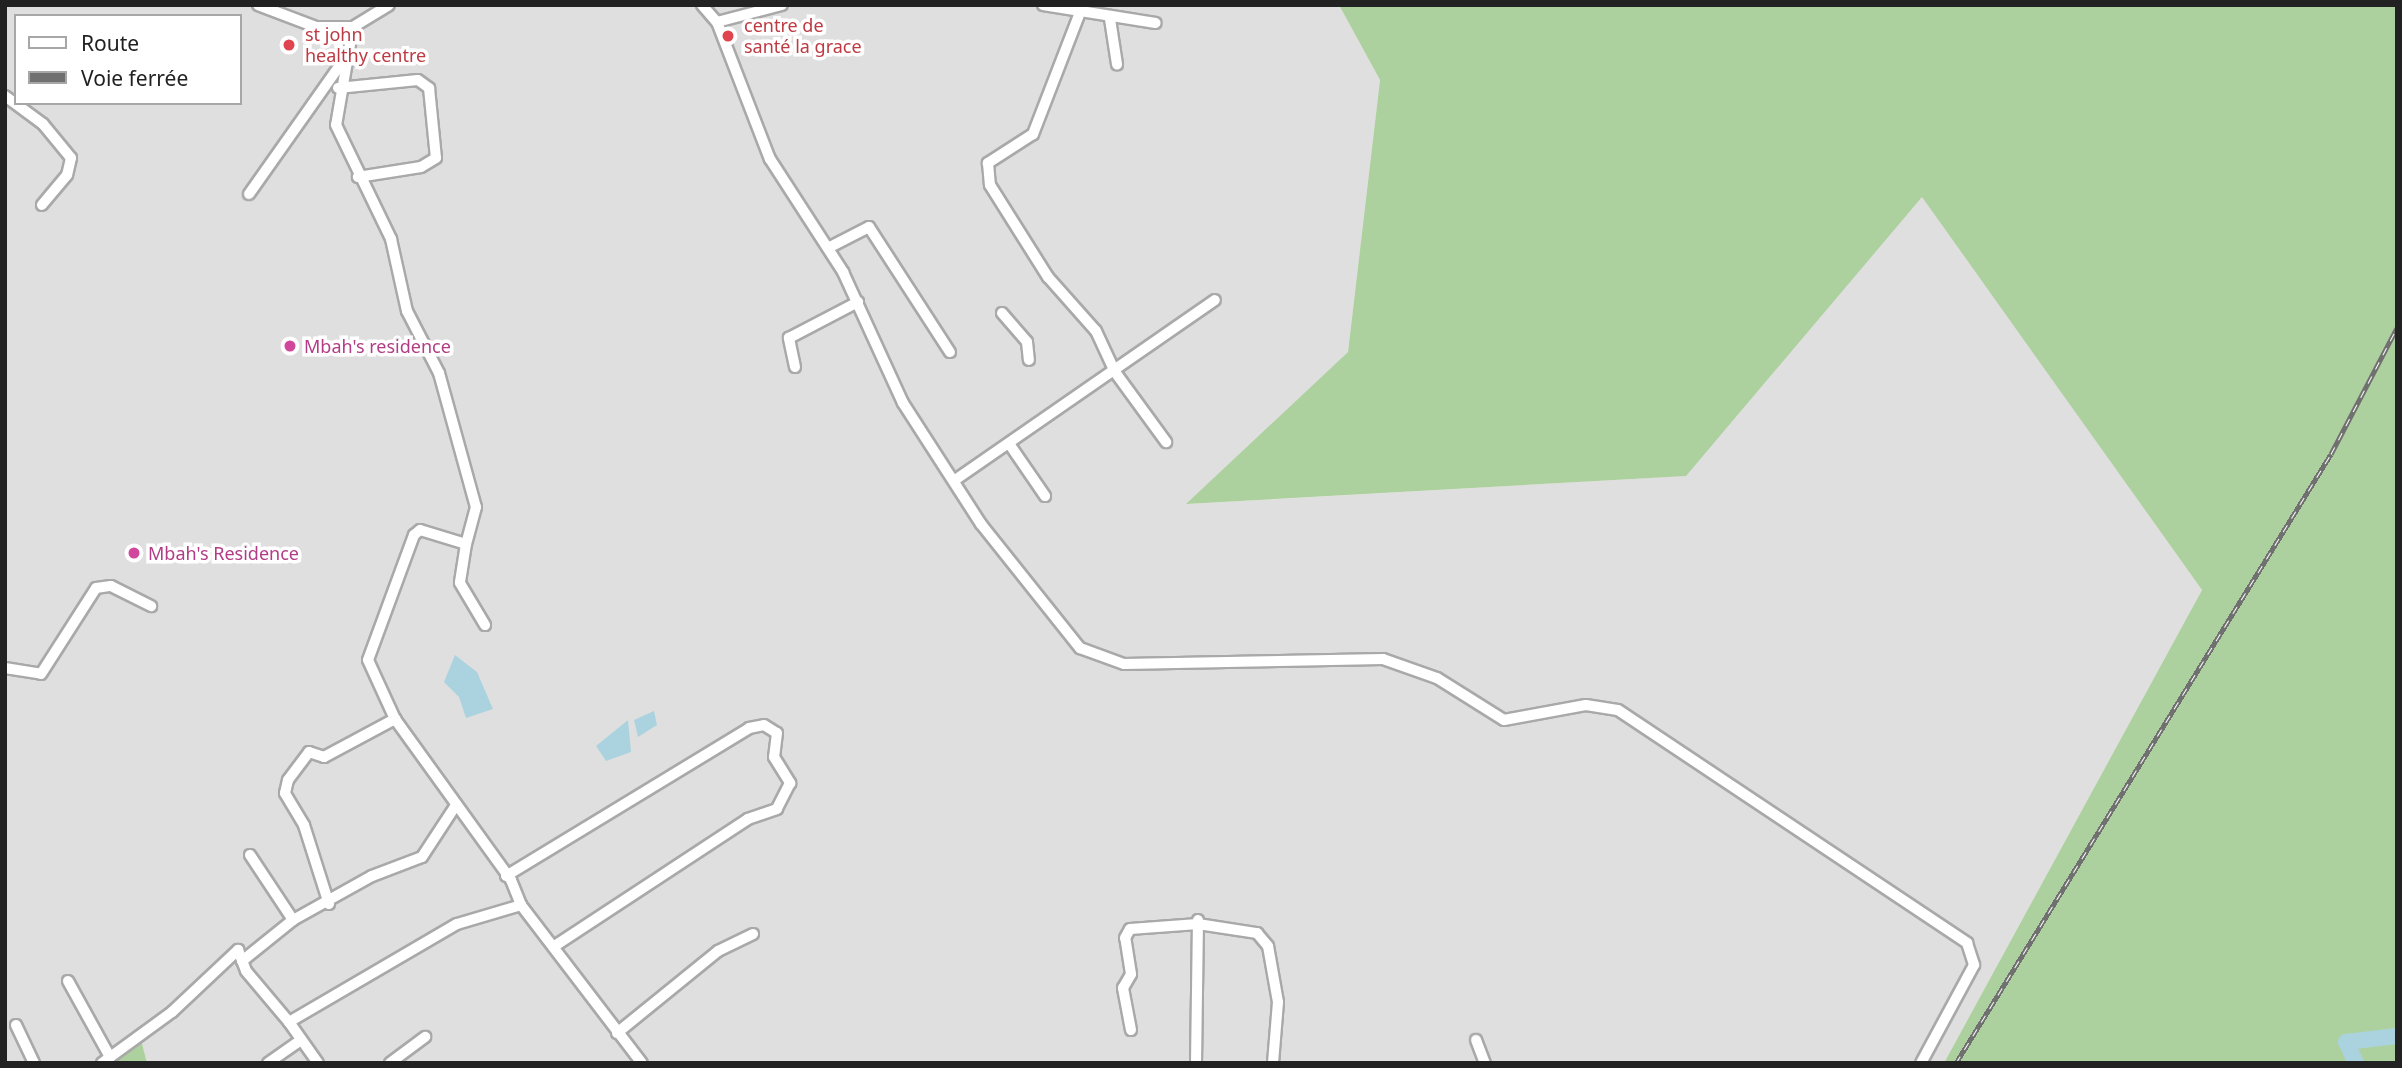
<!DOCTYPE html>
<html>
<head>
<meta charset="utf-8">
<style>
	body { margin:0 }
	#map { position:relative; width:2402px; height:1068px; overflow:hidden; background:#f2efe9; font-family:"Noto Sans",sans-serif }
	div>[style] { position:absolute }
	.residential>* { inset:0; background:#e0dfdf }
	.forest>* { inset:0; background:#add19e }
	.water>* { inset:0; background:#aad3df }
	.river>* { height:16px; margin:-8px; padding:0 8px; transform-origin:8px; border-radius:8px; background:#aad3df }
	.roads { filter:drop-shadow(2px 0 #a9a9a9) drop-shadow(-2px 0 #a9a9a9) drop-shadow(0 2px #a9a9a9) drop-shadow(0 -2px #a9a9a9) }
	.street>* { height:10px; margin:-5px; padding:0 5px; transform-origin:5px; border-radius:5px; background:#fff }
	.rail>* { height:5px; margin-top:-2.5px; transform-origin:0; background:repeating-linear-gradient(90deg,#fff 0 8px,#707070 0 16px); box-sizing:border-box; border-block:2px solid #707070 }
	.dots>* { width:19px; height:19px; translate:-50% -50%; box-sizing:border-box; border:4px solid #fff; border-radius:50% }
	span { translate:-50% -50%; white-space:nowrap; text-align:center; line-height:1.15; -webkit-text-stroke:7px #fff; paint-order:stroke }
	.health-label { font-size:18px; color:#be3a42 }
	.left { translate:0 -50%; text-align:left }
	.hotel-label { font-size:18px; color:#b23c85 }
	.frame { position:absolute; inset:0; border:7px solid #222; pointer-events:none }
	.legend { position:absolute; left:14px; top:14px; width:228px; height:91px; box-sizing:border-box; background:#fff; border:2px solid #a7a7a7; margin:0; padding:9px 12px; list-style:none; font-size:21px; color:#222 }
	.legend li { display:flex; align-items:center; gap:14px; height:35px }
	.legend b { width:35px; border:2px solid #a7a7a7 }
</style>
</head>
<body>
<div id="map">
	<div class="residential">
		<div style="clip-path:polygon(evenodd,5px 5px,1339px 5px,1380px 80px,1348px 352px,1188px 504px,1685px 476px,1922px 196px,2202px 590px,1944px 1063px,147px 1063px,140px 1037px,104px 1063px,5px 1063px,5px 5px,16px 16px,240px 16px,240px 103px,16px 103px,16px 16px)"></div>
	</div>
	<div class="forest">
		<div style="clip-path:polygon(1339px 5px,2397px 5px,2397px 1063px,1944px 1063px,2202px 590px,1922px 197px,1686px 476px,1186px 504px,1348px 352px,1380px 80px)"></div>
		<div style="clip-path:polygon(140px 1036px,147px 1063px,104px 1063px)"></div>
	</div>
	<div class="water">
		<div style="clip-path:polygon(455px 655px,477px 672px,493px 709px,466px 718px,459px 697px,444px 682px)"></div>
		<div style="clip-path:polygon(654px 711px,657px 725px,638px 737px,634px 720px)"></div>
		<div style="clip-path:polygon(628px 720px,631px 752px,606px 761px,596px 746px)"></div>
	</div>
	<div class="river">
		<div style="left:2356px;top:1063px;width:23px;rotate:-115deg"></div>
		<div style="left:2346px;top:1042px;width:51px;rotate:-6.7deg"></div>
	</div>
	<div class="roads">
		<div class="street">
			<div style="left:258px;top:5px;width:62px;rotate:20.8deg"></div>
			<div style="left:316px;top:27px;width:37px"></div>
			<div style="left:353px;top:27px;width:42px;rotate:-31.4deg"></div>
			<div style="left:702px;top:5px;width:23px;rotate:49deg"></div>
			<div style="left:717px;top:22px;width:147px;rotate:68.9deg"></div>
			<div style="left:770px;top:159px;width:135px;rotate:57.1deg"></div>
			<div style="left:843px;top:272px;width:144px;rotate:65.4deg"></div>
			<div style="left:903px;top:403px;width:144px;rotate:57.2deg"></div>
			<div style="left:981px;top:524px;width:159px;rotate:51.4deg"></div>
			<div style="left:1080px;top:648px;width:47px;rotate:20deg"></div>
			<div style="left:1124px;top:664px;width:259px;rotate:-1.1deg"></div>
			<div style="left:1383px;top:659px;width:57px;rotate:19.4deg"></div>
			<div style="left:1437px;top:678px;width:79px;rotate:32.1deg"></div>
			<div style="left:1504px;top:720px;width:83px;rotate:-10.4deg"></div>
			<div style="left:1586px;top:705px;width:32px;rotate:9deg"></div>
			<div style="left:1618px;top:710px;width:420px;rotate:33.7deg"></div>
			<div style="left:1967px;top:943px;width:23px;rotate:72deg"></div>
			<div style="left:1974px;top:965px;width:111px;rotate:118.4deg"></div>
			<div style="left:1043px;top:5px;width:114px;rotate:9.1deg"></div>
			<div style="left:1079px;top:15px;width:128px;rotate:111.1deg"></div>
			<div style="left:1033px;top:134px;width:54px;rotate:147.2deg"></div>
			<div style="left:988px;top:163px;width:22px;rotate:85deg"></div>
			<div style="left:990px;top:185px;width:109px;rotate:57.8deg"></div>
			<div style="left:1048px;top:277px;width:72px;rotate:48.4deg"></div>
			<div style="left:1096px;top:331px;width:45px;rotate:65.1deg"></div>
			<div style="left:1115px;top:372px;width:87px;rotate:53.9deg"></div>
			<div style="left:1110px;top:19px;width:46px;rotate:81.2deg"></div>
			<div style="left:717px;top:22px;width:67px;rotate:-14.7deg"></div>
			<div style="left:353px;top:27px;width:99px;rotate:99.8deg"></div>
			<div style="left:336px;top:125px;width:127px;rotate:64.2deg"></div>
			<div style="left:391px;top:239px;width:74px;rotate:77.5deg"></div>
			<div style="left:407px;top:311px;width:70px;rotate:62.7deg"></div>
			<div style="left:439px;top:373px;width:139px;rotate:74.6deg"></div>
			<div style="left:476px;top:507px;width:38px;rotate:105deg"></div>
			<div style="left:466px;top:544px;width:48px;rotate:-163.1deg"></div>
			<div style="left:420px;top:530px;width:8px;rotate:140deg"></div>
			<div style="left:414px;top:535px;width:133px;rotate:110.2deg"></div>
			<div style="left:368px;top:660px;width:65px;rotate:65.4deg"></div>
			<div style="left:338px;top:88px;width:80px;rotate:-5.7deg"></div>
			<div style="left:418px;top:80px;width:14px;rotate:36deg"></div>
			<div style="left:429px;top:88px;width:70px;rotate:84.3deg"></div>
			<div style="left:436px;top:158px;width:17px;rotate:149deg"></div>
			<div style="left:421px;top:167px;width:64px;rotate:171deg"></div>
			<div style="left:5px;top:96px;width:47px;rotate:36.4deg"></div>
			<div style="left:43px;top:124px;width:44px;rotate:50.5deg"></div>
			<div style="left:71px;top:158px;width:17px;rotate:103deg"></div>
			<div style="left:67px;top:175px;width:39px;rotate:130deg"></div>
			<div style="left:249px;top:194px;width:158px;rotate:-54.8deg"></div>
			<div style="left:828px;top:248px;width:46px;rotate:-27.1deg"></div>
			<div style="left:869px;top:227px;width:149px;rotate:57.1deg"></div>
			<div style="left:1002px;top:313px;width:38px;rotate:49deg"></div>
			<div style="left:1027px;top:342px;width:18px;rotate:84deg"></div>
			<div style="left:795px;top:367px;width:30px;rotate:-102deg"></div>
			<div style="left:789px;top:338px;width:78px;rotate:-27.6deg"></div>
			<div style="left:1010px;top:445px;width:62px;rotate:55.5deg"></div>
			<div style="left:955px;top:480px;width:316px;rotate:-34.7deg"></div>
			<div style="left:466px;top:544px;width:39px;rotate:99deg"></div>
			<div style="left:460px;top:583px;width:49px;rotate:59.2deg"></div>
			<div style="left:5px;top:668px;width:36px;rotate:9deg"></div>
			<div style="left:41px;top:674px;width:102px;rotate:-57.4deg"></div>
			<div style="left:96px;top:588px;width:15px;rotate:-8deg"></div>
			<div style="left:111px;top:586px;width:45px;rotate:26.6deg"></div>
			<div style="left:250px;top:855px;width:78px;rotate:56.5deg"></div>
			<div style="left:506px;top:876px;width:285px;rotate:-31.3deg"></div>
			<div style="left:749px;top:728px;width:15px;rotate:-11deg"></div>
			<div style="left:764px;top:725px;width:15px;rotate:32deg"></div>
			<div style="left:777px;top:733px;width:24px;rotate:97deg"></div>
			<div style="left:774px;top:757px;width:31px;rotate:58deg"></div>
			<div style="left:790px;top:783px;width:29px;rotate:117deg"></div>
			<div style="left:777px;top:809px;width:31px;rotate:161deg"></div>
			<div style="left:748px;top:819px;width:230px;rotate:146.7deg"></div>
			<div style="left:329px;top:904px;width:83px;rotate:-107.6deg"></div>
			<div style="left:304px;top:825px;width:37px;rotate:-121deg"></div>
			<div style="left:285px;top:793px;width:13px;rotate:-77deg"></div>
			<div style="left:288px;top:780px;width:35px;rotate:-53deg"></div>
			<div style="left:309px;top:752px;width:16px;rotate:18deg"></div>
			<div style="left:324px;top:757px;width:81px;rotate:-28.2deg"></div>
			<div style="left:395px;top:719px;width:198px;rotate:54.2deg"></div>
			<div style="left:511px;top:880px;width:27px;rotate:68deg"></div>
			<div style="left:521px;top:905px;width:199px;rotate:52.6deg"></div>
			<div style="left:242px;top:961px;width:65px;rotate:-38.8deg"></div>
			<div style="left:293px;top:920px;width:90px;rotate:-29.1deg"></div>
			<div style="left:372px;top:876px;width:53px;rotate:-20.8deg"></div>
			<div style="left:422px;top:857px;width:62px;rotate:-56.8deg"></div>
			<div style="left:68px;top:981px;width:87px;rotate:61.1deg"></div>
			<div style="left:289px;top:1022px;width:50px;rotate:54.7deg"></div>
			<div style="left:16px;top:1025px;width:42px;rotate:64.7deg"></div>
			<div style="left:1131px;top:1030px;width:43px;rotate:-100.8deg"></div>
			<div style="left:1123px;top:988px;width:16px;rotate:-60deg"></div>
			<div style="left:1131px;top:974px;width:36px;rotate:-99deg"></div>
			<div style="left:1125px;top:938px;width:10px;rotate:-61deg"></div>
			<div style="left:1130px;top:929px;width:68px;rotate:-4.2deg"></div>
			<div style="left:1198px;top:924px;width:60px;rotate:8.7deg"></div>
			<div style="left:1257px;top:933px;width:17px;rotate:50deg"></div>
			<div style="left:1268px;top:946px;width:57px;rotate:79.9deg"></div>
			<div style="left:1278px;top:1002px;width:61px;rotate:94.7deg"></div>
			<div style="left:617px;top:1033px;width:130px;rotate:-39.1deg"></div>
			<div style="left:718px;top:951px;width:39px;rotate:-26deg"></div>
			<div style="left:1476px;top:1040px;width:25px;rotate:69deg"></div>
			<div style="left:102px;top:1063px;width:87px;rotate:-36.1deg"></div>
			<div style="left:172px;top:1012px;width:91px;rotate:-43.2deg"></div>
			<div style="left:238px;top:950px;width:22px;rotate:69deg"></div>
			<div style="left:246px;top:971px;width:67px;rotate:49.9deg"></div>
			<div style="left:289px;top:1022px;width:194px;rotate:-30.3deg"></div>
			<div style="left:457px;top:924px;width:67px;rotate:-16.5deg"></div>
			<div style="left:268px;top:1063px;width:40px;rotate:-34.9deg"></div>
			<div style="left:390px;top:1063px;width:44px;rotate:-36.6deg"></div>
			<div style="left:1196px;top:1063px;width:143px;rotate:-89.2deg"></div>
		</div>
	</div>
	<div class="rail">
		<div style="left:1956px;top:1063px;width:715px;rotate:-58.38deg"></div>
		<div style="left:2331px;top:454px;width:142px;rotate:-62.4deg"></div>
	</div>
	<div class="dots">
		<div style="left:728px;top:36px;background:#e0444e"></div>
		<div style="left:289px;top:45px;background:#e0444e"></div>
		<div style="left:290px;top:346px;background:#d1479c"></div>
		<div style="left:134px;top:553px;background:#d1479c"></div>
	</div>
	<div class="health-label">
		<span class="left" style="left:744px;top:36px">centre de<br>santé la grace</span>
		<span class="left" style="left:305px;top:45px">st john<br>healthy centre</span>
	</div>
	<div class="hotel-label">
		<span class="left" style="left:304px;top:346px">Mbah's residence</span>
		<span class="left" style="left:148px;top:553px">Mbah's Residence</span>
	</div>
	<div class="frame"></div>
	<ul class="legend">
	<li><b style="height:9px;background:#fff"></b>Route</li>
	<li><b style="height:9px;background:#707070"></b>Voie ferrée</li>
	</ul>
</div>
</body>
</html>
